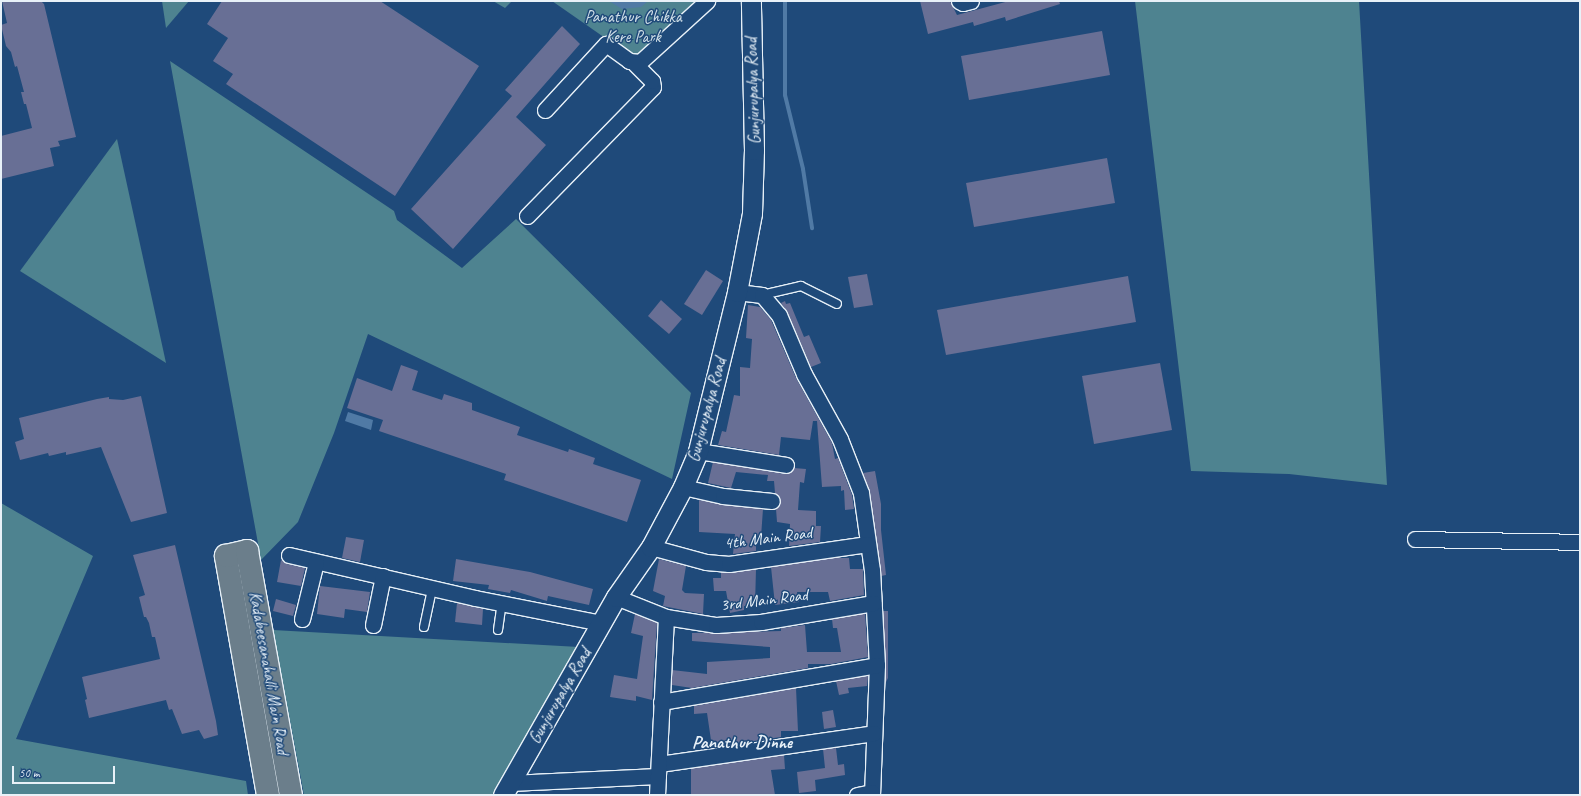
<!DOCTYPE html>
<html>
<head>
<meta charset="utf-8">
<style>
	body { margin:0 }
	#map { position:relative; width:1581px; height:796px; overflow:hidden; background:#1f4a7a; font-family:Caveat,sans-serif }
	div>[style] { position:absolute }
	.green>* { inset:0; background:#4e8390 }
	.water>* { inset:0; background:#507aa5 }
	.stream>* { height:4px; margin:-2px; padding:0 2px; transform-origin:2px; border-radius:2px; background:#507aa5 }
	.building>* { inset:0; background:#686f95 }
	.roads { filter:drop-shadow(1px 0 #e8f1f8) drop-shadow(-1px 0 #e8f1f8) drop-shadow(0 1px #e8f1f8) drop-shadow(0 -1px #e8f1f8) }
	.service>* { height:8px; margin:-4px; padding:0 4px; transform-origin:4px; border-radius:4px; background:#1f4a7a }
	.minor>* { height:15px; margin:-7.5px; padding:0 7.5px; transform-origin:7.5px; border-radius:7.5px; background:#1f4a7a }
	.tertiary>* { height:19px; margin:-9.5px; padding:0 9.5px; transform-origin:9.5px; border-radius:9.5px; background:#1f4a7a }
	.primary>* { height:22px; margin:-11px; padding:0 11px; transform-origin:11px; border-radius:11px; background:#6b7e8b }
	span { translate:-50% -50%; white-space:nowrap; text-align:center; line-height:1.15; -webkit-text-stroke:3px #1f4a7a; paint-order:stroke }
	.park-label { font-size:17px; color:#d1e0e8 }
	.street-label { font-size:17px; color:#e8f1f8 }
	.neighbourhood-label { font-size:18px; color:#e8f1f8; font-weight:700 }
	.frame { position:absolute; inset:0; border:2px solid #e8f1f8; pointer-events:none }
	.scale { position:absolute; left:12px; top:766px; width:103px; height:18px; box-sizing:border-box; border:2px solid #e8f1f8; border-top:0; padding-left:5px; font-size:12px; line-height:14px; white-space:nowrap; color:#e8f1f8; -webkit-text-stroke:3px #1f4a7a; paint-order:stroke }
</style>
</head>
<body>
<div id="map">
	<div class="green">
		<div style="clip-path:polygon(162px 1px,189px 1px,166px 28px)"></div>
		<div style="clip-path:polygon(493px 1px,512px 1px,505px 8px)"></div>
		<div style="clip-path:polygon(552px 1px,695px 1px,643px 52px,631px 56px)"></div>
		<div style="clip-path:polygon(1135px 1px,1359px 1px,1387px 485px,1289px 474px,1191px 471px)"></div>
		<div style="clip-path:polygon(170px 61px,394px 211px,397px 220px,462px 268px,516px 219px,691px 393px,672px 479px,368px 334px,334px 433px,298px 522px,261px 560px)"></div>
		<div style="clip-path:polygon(117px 139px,166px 363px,20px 271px)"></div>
		<div style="clip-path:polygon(1px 503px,93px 556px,16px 739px,246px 781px,248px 795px,1px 795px)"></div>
		<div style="clip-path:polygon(273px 630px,579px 647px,492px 795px,304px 795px)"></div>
	</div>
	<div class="water">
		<div style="clip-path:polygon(609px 1px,648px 1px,641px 7px,622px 9px)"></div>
		<div style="clip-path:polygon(348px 412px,373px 420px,371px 430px,345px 421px)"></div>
	</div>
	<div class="stream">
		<div style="left:785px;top:1px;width:94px;rotate:90deg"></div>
		<div style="left:785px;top:95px;width:76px;rotate:76.3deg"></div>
		<div style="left:803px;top:169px;width:60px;rotate:81.3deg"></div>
	</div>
	<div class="building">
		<div style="clip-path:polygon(2px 1px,41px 1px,44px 4px,76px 137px,58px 141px,60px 146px,50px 148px,54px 166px,1px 179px,1px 136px,32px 128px,26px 104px,24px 104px,21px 92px,24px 92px,17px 66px,15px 67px,11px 52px,6px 46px,1px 25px,7px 23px)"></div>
		<div style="clip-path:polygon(222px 1px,380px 1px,479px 66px,395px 196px,226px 84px,233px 74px,213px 61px,228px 38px,207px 24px)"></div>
		<div style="clip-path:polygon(920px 1px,950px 1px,957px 15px,1009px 1px,1059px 1px,1060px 4px,1006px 21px,1005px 17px,974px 26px,973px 22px,928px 34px)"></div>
		<div style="clip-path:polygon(562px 26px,580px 44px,516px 117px,546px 145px,453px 249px,411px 209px,512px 96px,505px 90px)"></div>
		<div style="clip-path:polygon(1102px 31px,1110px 75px,969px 100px,961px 56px)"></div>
		<div style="clip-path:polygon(1107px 158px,1115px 203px,974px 227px,966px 183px)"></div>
		<div style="clip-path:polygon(706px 270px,723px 281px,702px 315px,684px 304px)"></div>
		<div style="clip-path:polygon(867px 274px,873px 305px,854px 308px,848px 277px)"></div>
		<div style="clip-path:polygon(1128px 276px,1136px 322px,946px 355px,937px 310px)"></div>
		<div style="clip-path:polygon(661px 300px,682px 319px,669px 334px,648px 316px)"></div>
		<div style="clip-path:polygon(785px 301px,786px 304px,790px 303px,804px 337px,809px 335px,821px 363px,811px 367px,787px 311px,781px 303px)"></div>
		<div style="clip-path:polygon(748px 305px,760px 307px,771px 320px,796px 378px,832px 443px,835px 459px,838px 458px,852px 495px,854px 509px,845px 510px,844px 490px,841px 491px,841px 486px,822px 487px,817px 421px,813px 421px,810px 440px,781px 437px,779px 455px,718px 445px,722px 431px,726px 432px,734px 395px,740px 396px,740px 367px,750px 368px,752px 339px,746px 338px)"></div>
		<div style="clip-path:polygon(1160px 363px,1172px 430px,1094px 444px,1082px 376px)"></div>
		<div style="clip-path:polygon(401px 365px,418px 371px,412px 390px,442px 400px,444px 394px,472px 403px,472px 410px,520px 427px,517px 435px,568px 452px,569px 449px,595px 458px,593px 464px,641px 480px,627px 522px,504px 480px,506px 474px,379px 431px,383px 420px,347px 408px,357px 378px,392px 391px)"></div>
		<div style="clip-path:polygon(141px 396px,167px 513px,131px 522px,101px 447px,66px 455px,66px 452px,49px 456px,48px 453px,20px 460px,15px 442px,24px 439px,19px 418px,97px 399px,109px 397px,109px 399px,123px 400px)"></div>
		<div style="clip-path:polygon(713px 462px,785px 474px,790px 473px,794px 468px,806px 469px,804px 483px,800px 482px,798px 510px,816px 511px,816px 526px,821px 526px,820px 542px,789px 546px,790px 524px,777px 522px,776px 509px,779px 506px,780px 498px,775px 493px,774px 481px,767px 481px,768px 475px,736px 472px,731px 488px,708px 483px)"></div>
		<div style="clip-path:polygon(875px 471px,881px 504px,881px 530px,886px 575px,881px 576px,870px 492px,863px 473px)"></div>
		<div style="clip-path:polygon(699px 500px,763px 509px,761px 537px,756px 537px,756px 551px,733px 554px,735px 534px,699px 532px)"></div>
		<div style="clip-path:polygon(346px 537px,364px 540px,360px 562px,342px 558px)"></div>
		<div style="clip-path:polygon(175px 545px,216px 721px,218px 735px,204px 739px,199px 730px,182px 734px,172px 709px,169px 710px,166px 700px,89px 718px,85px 700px,87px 699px,82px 677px,160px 659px,155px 637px,152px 637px,149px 623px,146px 617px,144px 617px,139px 597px,145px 595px,133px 555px)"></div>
		<div style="clip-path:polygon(831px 558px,849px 558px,850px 569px,863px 569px,864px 595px,830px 601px,828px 592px,797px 592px,799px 602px,775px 605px,771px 567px)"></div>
		<div style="clip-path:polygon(456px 559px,530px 572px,593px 589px,589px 605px,548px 596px,547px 601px,511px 590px,510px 593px,488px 589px,489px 585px,453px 581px)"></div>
		<div style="clip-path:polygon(659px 559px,686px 566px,682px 590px,685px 593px,704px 594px,703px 614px,663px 606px,665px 596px,653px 591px)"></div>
		<div style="clip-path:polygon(281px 560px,287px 564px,305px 568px,301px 586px,277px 582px)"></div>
		<div style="clip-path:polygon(756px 569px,755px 606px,744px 606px,744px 610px,730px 613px,726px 591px,714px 591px,713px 578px,721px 578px,721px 572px)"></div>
		<div style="clip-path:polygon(320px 586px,370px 592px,367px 612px,345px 609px,344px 618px,317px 614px)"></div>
		<div style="clip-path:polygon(276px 599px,296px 605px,293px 616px,273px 611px)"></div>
		<div style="clip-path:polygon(457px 603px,483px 609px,482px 625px,455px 622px)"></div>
		<div style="clip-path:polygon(883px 611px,888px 611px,888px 678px,885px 684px)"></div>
		<div style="clip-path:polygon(865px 613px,868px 657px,831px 664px,808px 664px,808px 668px,692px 688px,672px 685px,672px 670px,707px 674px,707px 662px,770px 658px,770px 647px,692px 641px,692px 633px,781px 631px,781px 628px,805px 625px,807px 652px,841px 652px,837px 628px,833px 628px,832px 619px)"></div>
		<div style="clip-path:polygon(635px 614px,657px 623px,652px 700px,636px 696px,636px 701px,610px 697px,614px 675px,637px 679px,643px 636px,631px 633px)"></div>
		<div style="clip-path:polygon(868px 676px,867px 686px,848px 688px,849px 693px,839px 695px,836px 681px)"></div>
		<div style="clip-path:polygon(796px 688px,798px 731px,781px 731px,781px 737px,712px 747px,707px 713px,694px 714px,694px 706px)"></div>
		<div style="clip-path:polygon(833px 710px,836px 727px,824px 729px,822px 712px)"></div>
		<div style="clip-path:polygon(836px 748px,838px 765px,844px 764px,845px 775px,815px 780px,816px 791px,799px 793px,797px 772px,825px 768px,823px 749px)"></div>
		<div style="clip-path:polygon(784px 755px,785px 769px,771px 770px,775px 795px,691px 795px,691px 768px)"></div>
	</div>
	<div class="roads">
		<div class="service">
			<div style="left:762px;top:295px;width:40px;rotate:-13deg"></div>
			<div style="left:801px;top:286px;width:40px;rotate:26.6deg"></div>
			<div style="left:424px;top:627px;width:40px;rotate:-78deg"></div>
			<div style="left:498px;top:630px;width:27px;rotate:-82deg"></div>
		</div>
		<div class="minor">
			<div style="left:959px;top:1px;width:4px;rotate:27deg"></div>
			<div style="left:963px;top:3px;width:8px;rotate:-14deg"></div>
			<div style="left:545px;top:110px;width:90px;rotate:-47.3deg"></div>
			<div style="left:606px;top:44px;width:29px;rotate:36deg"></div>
			<div style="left:629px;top:61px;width:11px;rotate:5deg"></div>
			<div style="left:640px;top:62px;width:91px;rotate:-42.3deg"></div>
			<div style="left:527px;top:216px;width:180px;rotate:-45.7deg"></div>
			<div style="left:653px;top:87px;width:6px;rotate:-99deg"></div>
			<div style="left:652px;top:81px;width:24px;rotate:-135deg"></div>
			<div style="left:737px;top:292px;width:25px;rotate:7deg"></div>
			<div style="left:762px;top:295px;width:26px;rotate:50deg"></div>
			<div style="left:779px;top:315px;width:64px;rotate:67deg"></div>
			<div style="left:804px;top:374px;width:74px;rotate:61deg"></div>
			<div style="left:840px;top:439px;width:58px;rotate:68.7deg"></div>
			<div style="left:861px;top:493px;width:78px;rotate:81.9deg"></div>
			<div style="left:872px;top:570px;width:95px;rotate:87deg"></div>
			<div style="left:877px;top:665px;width:130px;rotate:92.2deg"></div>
			<div style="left:698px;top:451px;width:89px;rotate:9deg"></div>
			<div style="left:683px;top:487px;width:41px;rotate:12.7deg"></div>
			<div style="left:723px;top:496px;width:49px;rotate:5.8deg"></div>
			<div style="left:1415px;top:539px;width:165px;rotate:1deg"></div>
			<div style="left:651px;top:547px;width:57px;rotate:15.3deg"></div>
			<div style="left:706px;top:562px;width:23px;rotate:5deg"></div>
			<div style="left:729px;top:564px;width:140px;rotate:-8.2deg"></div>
			<div style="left:289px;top:555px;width:191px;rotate:13deg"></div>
			<div style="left:475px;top:598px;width:128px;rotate:11.2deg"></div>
			<div style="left:616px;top:597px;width:54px;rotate:21.8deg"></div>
			<div style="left:666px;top:617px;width:51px;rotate:9.1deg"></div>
			<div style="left:716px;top:625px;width:45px;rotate:-3.8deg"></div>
			<div style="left:761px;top:622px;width:114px;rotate:-9.6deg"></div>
			<div style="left:302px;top:619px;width:59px;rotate:-76.2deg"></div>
			<div style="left:373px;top:625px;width:50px;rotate:-78.5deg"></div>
			<div style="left:661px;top:702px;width:219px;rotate:-9.7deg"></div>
			<div style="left:659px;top:764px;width:217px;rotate:-8.2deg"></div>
			<div style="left:510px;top:783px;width:148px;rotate:-2.7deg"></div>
			<div style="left:657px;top:795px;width:178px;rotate:-87.1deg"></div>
			<div style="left:857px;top:795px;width:15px;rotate:-11deg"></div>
		</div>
		<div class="tertiary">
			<div style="left:503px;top:795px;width:228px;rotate:-60.3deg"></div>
			<div style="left:616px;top:597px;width:61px;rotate:-55deg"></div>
			<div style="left:651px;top:547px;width:68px;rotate:-61.9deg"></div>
			<div style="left:683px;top:487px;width:39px;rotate:-67deg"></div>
			<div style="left:698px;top:451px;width:164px;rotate:-76.2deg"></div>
			<div style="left:737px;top:292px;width:80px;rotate:-79.2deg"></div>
			<div style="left:752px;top:213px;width:63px;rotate:-88.2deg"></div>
			<div style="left:754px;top:150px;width:149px;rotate:-91.2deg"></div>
		</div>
		<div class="primary">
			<div style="left:268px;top:795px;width:243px;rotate:-100deg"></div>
			<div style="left:226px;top:556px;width:22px;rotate:-13deg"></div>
			<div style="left:247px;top:551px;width:248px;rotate:79.8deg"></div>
		</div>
	</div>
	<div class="park-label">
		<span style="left:633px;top:27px">Panathur Chikka<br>Kere Park</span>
	</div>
	<div class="street-label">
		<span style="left:753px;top:91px;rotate:-92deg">Gunjurupalya Road</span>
		<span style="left:707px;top:410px;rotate:-75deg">Gunjurupalya Road</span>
		<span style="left:768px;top:538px;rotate:-7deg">4th Main Road</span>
		<span style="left:764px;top:600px;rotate:-7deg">3rd Main Road</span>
		<span style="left:269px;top:673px;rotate:80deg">Kadabeesanahalli Main Road</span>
		<span style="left:560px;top:696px;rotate:-60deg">Gunjurupalya Road</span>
	</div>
	<div class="neighbourhood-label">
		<span style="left:742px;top:742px">Panathur Dinne</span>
	</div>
	<div class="frame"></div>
	<div class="scale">50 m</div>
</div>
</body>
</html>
